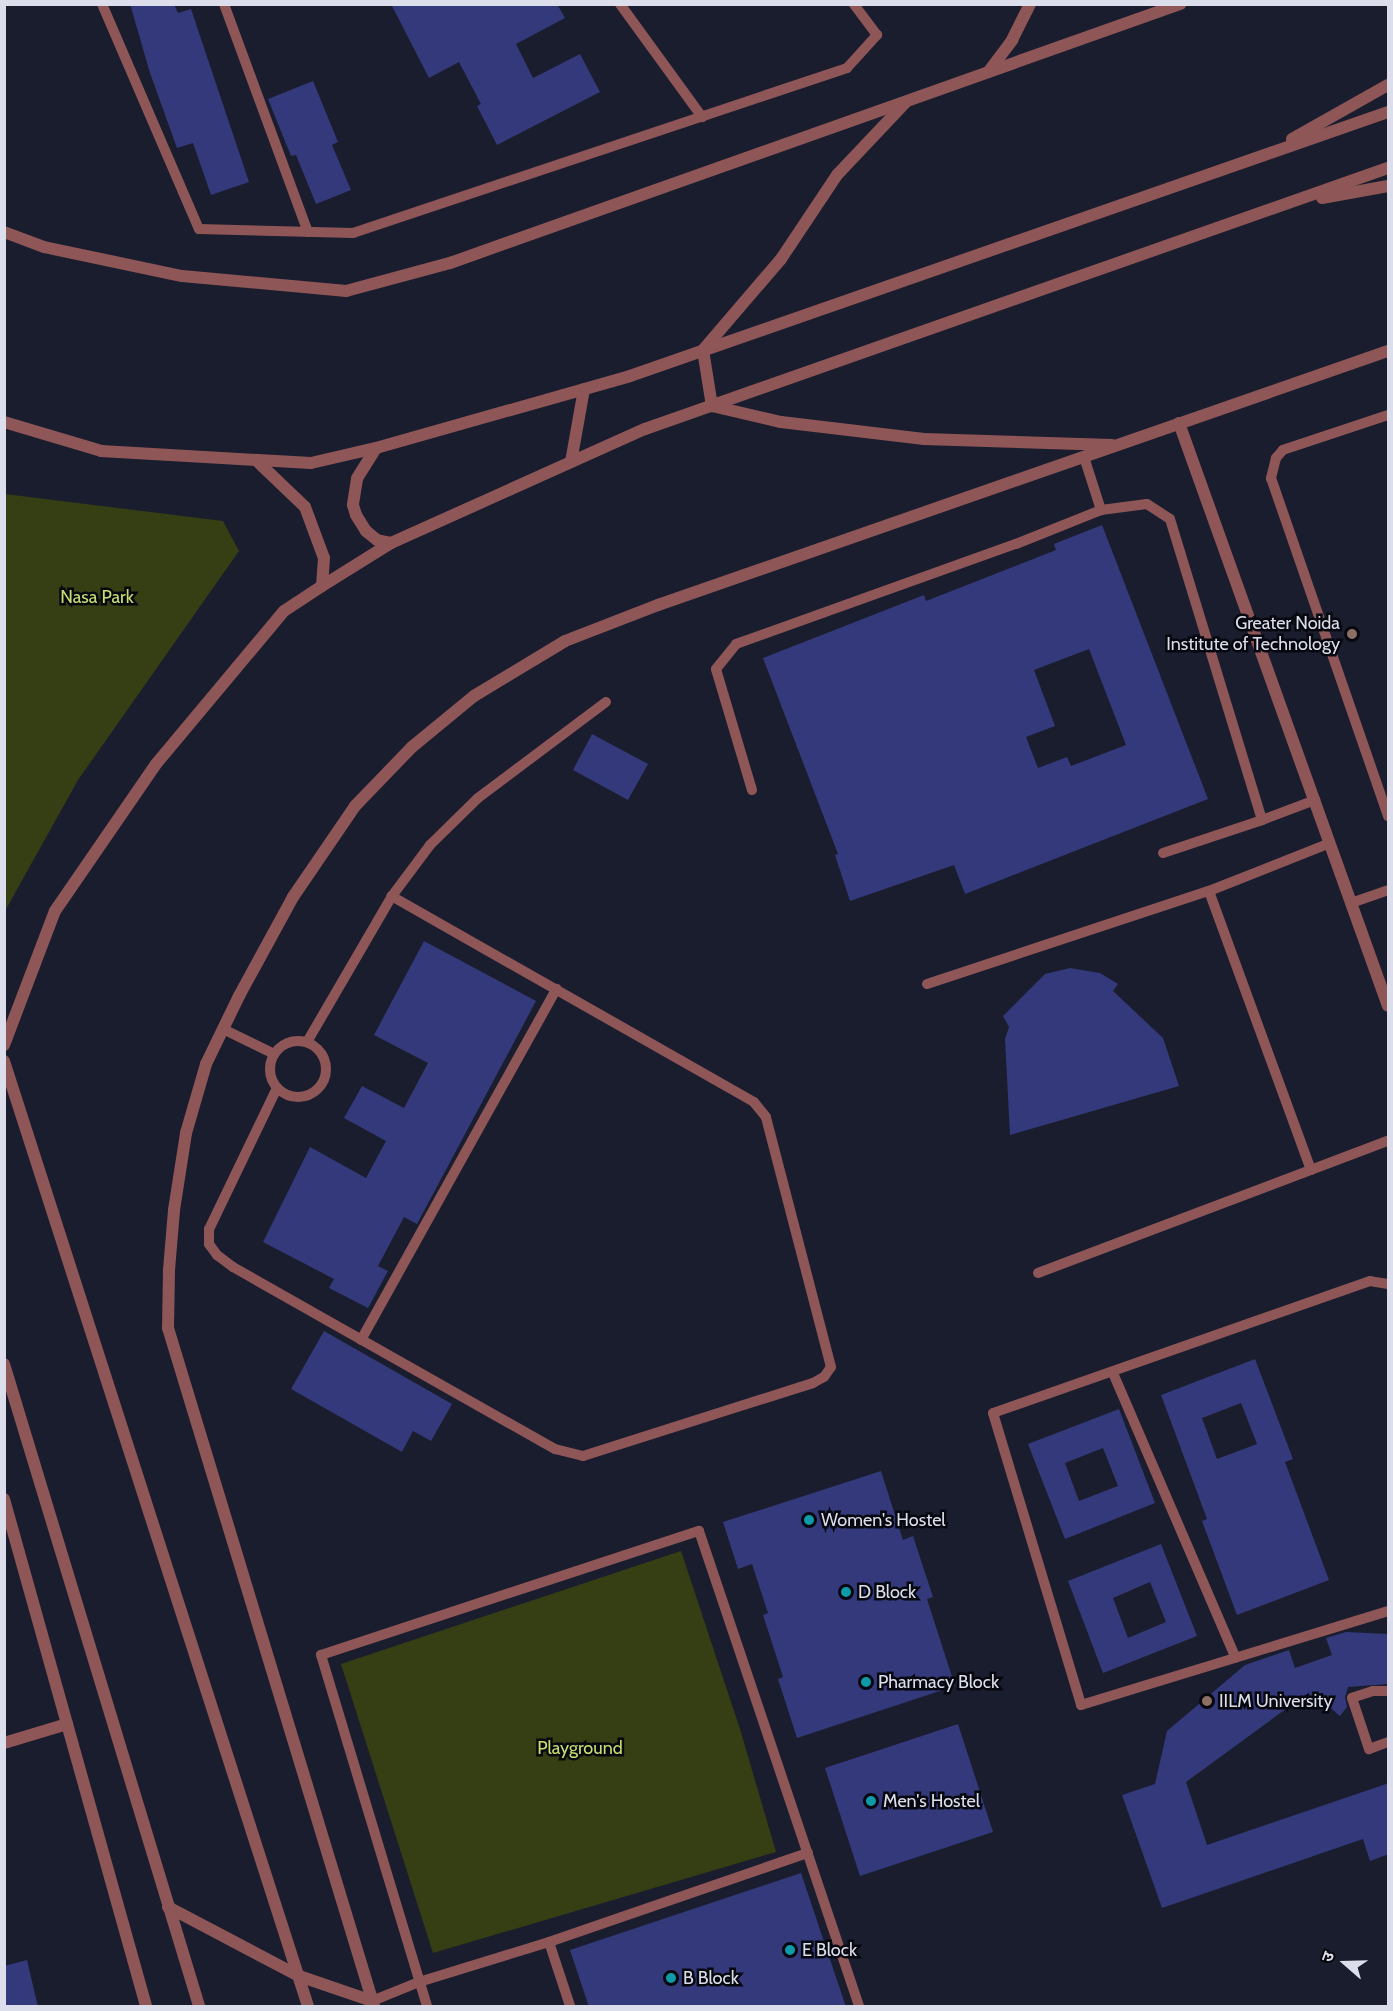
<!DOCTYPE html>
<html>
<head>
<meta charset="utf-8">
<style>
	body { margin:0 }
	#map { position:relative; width:1393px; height:2011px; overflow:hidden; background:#1a1d2d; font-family:Cabin,"Noto Sans Devanagari",sans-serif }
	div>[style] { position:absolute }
	.green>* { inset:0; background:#363f13 }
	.building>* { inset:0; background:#33397a }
	.service>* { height:10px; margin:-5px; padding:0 5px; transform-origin:5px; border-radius:5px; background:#8f5658 }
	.service>.ring { margin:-5px; padding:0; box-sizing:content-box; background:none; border:10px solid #8f5658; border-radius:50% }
	.minor>* { height:12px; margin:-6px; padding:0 6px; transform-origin:6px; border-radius:6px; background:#8f5658 }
	.tertiary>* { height:12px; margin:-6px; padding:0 6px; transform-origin:6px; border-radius:6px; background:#8f5658 }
	.dots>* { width:16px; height:16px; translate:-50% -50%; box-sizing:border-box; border:3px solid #07080f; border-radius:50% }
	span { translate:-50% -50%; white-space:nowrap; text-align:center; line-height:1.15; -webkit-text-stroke:5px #07080f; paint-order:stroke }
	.park-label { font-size:18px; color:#c6df71 }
	.poi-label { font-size:18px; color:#dcdfeb }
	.right { translate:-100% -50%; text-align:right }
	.left { translate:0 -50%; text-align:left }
	.frame { position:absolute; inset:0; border:6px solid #dcdfeb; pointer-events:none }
	.north { position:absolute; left:1315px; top:1933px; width:60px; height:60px; -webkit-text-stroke:4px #07080f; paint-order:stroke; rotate:290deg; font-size:16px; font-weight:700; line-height:24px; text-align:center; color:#dcdfeb }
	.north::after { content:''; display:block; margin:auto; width:21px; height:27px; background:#dcdfeb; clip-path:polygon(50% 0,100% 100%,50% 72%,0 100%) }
</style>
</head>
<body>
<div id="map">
	<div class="green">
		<div style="clip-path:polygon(5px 494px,223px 521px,239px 551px,78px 780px,5px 911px)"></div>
		<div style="clip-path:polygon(681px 1551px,740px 1729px,776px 1852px,433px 1953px,341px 1664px)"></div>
	</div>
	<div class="building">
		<div style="clip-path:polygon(130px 4px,174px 4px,178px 13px,191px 9px,249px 182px,211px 195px,193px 143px,177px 148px,150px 73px)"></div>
		<div style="clip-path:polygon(391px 4px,557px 4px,565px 18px,516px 44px,533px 78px,580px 54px,600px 92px,497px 145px,477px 106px,481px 104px,459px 62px,429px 78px)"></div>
		<div style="clip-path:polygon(313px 81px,338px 142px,332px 145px,351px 190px,316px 204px,296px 155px,291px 156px,268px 99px)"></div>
		<div style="clip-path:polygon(evenodd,1102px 525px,1208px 799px,965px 894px,954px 865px,850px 901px,835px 855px,838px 854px,763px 658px,924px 595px,926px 601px,1056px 550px,1054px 544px,1102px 525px,1089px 649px,1126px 745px,1071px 766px,1067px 757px,1038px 768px,1026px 737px,1055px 726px,1034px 670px,1089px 649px)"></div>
		<div style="clip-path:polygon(592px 734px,648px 764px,628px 800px,573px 770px)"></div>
		<div style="clip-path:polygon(424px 941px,536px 1001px,417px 1224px,404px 1217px,378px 1266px,388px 1271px,368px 1308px,329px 1288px,334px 1279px,263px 1242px,310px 1147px,366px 1178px,386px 1141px,344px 1118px,362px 1086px,404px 1108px,428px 1063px,374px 1035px)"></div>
		<div style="clip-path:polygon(1070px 968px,1100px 973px,1118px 984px,1113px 991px,1163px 1038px,1179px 1086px,1010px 1135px,1005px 1039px,1009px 1027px,1003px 1016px,1045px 974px)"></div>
		<div style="clip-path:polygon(324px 1331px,452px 1404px,431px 1441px,413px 1431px,402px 1452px,291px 1389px)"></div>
		<div style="clip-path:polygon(evenodd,1255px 1359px,1293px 1459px,1285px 1462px,1329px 1580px,1237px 1615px,1202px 1521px,1207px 1519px,1161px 1395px,1255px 1359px,1241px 1403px,1257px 1444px,1217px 1459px,1202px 1418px,1241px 1403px)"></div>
		<div style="clip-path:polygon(evenodd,1119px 1409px,1155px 1503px,1065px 1539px,1028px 1444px,1119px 1409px,1103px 1448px,1118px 1486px,1079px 1501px,1065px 1463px,1103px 1448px)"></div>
		<div style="clip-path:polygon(881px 1471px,903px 1540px,913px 1536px,933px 1597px,927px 1599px,955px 1686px,797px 1738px,778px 1679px,783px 1677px,763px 1615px,768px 1613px,752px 1564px,738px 1569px,723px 1522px)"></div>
		<div style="clip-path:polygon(evenodd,1161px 1544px,1197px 1636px,1103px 1673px,1068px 1581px,1161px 1544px,1150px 1582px,1166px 1622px,1128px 1638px,1113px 1598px,1150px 1582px)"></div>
		<div style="clip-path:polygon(1346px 1632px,1389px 1634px,1389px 1684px,1348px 1687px,1345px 1697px,1347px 1707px,1340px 1716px,1317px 1696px,1305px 1695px,1186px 1782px,1207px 1845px,1389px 1783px,1389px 1854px,1370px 1861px,1363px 1839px,1162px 1908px,1122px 1795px,1155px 1784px,1167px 1731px,1245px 1665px,1289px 1650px,1295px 1668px,1332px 1655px,1326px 1638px)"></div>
		<div style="clip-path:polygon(958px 1724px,993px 1832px,860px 1876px,825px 1768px)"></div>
		<div style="clip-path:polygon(801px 1873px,846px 2007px,589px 2007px,570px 1950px)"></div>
		<div style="clip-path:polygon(27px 1960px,38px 2007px,4px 2007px,4px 1966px)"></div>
	</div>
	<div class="service">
		<div style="left:102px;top:4px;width:245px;rotate:66.7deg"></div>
		<div style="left:199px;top:229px;width:154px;rotate:1.5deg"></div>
		<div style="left:353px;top:233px;width:521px;rotate:-18.47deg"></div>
		<div style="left:847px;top:68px;width:45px;rotate:-47.7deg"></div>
		<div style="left:877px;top:35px;width:39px;rotate:-127deg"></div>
		<div style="left:224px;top:4px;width:243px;rotate:69.8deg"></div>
		<div style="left:620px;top:4px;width:140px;rotate:54deg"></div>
		<div style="left:1388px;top:415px;width:111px;rotate:161.6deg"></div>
		<div style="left:1283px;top:450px;width:11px;rotate:131deg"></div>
		<div style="left:1276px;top:458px;width:21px;rotate:104deg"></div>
		<div style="left:1271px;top:478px;width:358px;rotate:70.9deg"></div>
		<div style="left:1084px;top:457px;width:56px;rotate:72.2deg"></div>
		<div style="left:752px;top:790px;width:126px;rotate:-106.6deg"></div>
		<div style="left:716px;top:669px;width:32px;rotate:-51deg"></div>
		<div style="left:736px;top:644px;width:297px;rotate:-19.7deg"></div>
		<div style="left:1016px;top:544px;width:92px;rotate:-21.8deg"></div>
		<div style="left:1101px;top:510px;width:46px;rotate:-7.4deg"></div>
		<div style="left:1147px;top:504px;width:27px;rotate:33deg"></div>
		<div style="left:1170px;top:519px;width:315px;rotate:73deg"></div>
		<div style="left:1262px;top:820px;width:57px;rotate:-20.7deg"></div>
		<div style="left:1163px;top:853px;width:104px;rotate:-18.4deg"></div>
		<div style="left:392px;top:896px;width:64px;rotate:-53.3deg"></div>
		<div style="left:430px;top:845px;width:67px;rotate:-44.4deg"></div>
		<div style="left:478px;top:798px;width:160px;rotate:-36.9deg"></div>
		<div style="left:1351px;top:903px;width:39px;rotate:-19deg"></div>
		<div style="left:927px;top:984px;width:297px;rotate:-18.3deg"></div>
		<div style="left:223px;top:1029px;width:57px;rotate:26.1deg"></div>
		<div class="ring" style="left:270px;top:1041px;width:46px;height:46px"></div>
		<div style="left:277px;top:1088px;width:157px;rotate:115.7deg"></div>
		<div style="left:209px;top:1229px;width:15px;rotate:90deg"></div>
		<div style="left:209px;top:1244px;width:14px;rotate:54deg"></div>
		<div style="left:217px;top:1255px;width:20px;rotate:37deg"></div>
		<div style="left:233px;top:1267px;width:370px;rotate:29.5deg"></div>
		<div style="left:555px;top:1449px;width:29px;rotate:14deg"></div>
		<div style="left:583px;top:1456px;width:241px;rotate:-17.6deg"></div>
		<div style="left:813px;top:1383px;width:13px;rotate:-29deg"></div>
		<div style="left:824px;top:1377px;width:12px;rotate:-55deg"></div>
		<div style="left:831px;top:1367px;width:258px;rotate:-104.6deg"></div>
		<div style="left:766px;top:1117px;width:19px;rotate:-129deg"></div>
		<div style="left:754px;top:1102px;width:417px;rotate:-150.4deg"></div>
		<div style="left:392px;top:896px;width:169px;rotate:120.2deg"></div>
		<div style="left:1311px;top:1170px;width:297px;rotate:-110.1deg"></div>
		<div style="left:1209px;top:891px;width:130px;rotate:-21.6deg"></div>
		<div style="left:1038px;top:1273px;width:374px;rotate:-20.7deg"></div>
		<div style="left:1388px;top:1284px;width:18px;rotate:-171deg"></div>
		<div style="left:1370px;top:1281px;width:399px;rotate:160.7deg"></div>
		<div style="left:993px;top:1413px;width:305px;rotate:73.2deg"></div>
		<div style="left:1081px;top:1705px;width:321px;rotate:-17deg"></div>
		<div style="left:361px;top:1340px;width:402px;rotate:-60.9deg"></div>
		<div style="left:1113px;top:1373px;width:310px;rotate:66.7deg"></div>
		<div style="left:1388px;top:1691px;width:15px;rotate:180deg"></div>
		<div style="left:1373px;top:1691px;width:22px;rotate:162deg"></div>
		<div style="left:1352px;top:1698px;width:54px;rotate:71.6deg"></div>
		<div style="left:1369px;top:1749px;width:20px;rotate:-20deg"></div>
		<div style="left:549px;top:1942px;width:67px;rotate:71.8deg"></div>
		<div style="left:372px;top:2001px;width:51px;rotate:-22deg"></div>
		<div style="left:419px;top:1982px;width:136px;rotate:-17.1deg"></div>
		<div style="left:549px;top:1942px;width:274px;rotate:-19deg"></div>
		<div style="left:427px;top:2006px;width:367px;rotate:-106.8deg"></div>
		<div style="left:321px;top:1655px;width:398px;rotate:-18.2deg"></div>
		<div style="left:699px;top:1531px;width:501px;rotate:71.38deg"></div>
	</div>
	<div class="minor">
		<div style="left:1179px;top:423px;width:619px;rotate:70.28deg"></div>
		<div style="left:4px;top:1499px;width:527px;rotate:74.35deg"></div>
		<div style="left:4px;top:1743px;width:66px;rotate:-16.8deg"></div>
	</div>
	<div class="tertiary">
		<div style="left:989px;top:71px;width:39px;rotate:-53deg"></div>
		<div style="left:1012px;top:40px;width:40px;rotate:-63.4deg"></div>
		<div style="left:906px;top:102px;width:100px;rotate:133.4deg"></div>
		<div style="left:837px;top:175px;width:101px;rotate:123.7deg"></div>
		<div style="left:781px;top:259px;width:120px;rotate:130.6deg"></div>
		<div style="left:703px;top:350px;width:57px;rotate:80.9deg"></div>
		<div style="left:712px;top:406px;width:71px;rotate:13.1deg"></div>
		<div style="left:781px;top:422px;width:144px;rotate:6.8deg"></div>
		<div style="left:924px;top:439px;width:188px;rotate:1.8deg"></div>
		<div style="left:1292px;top:139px;width:110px;rotate:-29.4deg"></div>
		<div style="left:1322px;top:198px;width:67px;rotate:-10.3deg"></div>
		<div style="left:4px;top:232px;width:43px;rotate:20.6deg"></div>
		<div style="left:44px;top:247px;width:141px;rotate:11.9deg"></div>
		<div style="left:182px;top:276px;width:165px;rotate:5.2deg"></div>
		<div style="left:346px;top:291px;width:108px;rotate:-15.1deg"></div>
		<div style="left:450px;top:263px;width:775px;rotate:-19.53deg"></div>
		<div style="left:4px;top:422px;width:101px;rotate:16.6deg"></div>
		<div style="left:101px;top:451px;width:210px;rotate:3.3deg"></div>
		<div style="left:311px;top:463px;width:67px;rotate:-13deg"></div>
		<div style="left:376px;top:448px;width:264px;rotate:-15.8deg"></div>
		<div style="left:630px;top:376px;width:803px;rotate:-19.2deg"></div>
		<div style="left:376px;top:448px;width:36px;rotate:122deg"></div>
		<div style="left:357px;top:479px;width:26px;rotate:99deg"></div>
		<div style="left:353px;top:505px;width:10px;rotate:73deg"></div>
		<div style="left:356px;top:515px;width:19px;rotate:58deg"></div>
		<div style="left:366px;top:531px;width:14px;rotate:39deg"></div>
		<div style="left:377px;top:540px;width:14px;rotate:12deg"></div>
		<div style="left:257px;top:461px;width:66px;rotate:43.8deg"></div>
		<div style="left:305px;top:507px;width:54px;rotate:69.6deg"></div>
		<div style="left:324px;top:558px;width:28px;rotate:94deg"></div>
		<div style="left:571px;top:462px;width:74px;rotate:-79.9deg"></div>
		<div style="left:4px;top:1045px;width:143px;rotate:-69.2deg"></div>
		<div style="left:55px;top:911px;width:178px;rotate:-55.5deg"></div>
		<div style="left:156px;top:764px;width:199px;rotate:-50.1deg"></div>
		<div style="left:284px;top:611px;width:45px;rotate:-33.3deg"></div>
		<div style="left:322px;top:586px;width:81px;rotate:-31.9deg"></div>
		<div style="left:391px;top:543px;width:278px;rotate:-24.2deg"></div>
		<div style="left:645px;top:429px;width:788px;rotate:-19.36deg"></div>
		<div style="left:4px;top:1061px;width:993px;rotate:72.17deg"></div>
		<div style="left:4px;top:1364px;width:671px;rotate:73.1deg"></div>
		<div style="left:168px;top:1907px;width:148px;rotate:27.8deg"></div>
		<div style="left:299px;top:1976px;width:77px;rotate:18.9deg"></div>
		<div style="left:374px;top:2006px;width:709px;rotate:-106.9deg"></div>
		<div style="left:168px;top:1328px;width:58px;rotate:-89deg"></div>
		<div style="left:169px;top:1270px;width:60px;rotate:-85.2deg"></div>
		<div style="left:174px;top:1210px;width:78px;rotate:-81.1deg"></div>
		<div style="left:186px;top:1133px;width:72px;rotate:-73.8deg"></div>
		<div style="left:206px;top:1064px;width:76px;rotate:-64.1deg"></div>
		<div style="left:239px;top:996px;width:113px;rotate:-61.4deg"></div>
		<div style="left:293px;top:897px;width:110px;rotate:-55.7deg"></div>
		<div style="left:355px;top:806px;width:82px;rotate:-46deg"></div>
		<div style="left:412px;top:747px;width:80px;rotate:-39.4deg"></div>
		<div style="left:474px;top:696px;width:106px;rotate:-31.1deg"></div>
		<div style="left:565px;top:641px;width:100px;rotate:-21.2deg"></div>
		<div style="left:658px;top:605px;width:773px;rotate:-19.19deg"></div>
	</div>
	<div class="dots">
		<div style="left:1352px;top:634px;background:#8d6e63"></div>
		<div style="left:809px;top:1520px;background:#0f9aa8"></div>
		<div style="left:846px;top:1592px;background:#0f9aa8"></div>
		<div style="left:866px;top:1682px;background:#0f9aa8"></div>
		<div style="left:1207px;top:1701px;background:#8d6e63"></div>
		<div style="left:871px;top:1801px;background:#0f9aa8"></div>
		<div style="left:790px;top:1950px;background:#0f9aa8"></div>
		<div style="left:671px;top:1978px;background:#0f9aa8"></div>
	</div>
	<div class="park-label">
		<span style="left:97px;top:597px">Nasa Park</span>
		<span style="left:580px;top:1748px">Playground</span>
	</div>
	<div class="poi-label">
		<span class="right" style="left:1340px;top:634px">Greater Noida<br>Institute of Technology</span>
		<span class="left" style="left:821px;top:1520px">Women's Hostel</span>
		<span class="left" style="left:858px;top:1592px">D Block</span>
		<span class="left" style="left:878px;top:1682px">Pharmacy Block</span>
		<span class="left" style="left:1219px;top:1701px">IILM University</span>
		<span class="left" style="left:883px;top:1801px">Men's Hostel</span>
		<span class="left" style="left:802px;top:1950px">E Block</span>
		<span class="left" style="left:683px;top:1978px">B Block</span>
	</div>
	<div class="frame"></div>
	<div class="north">उ</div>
</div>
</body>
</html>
